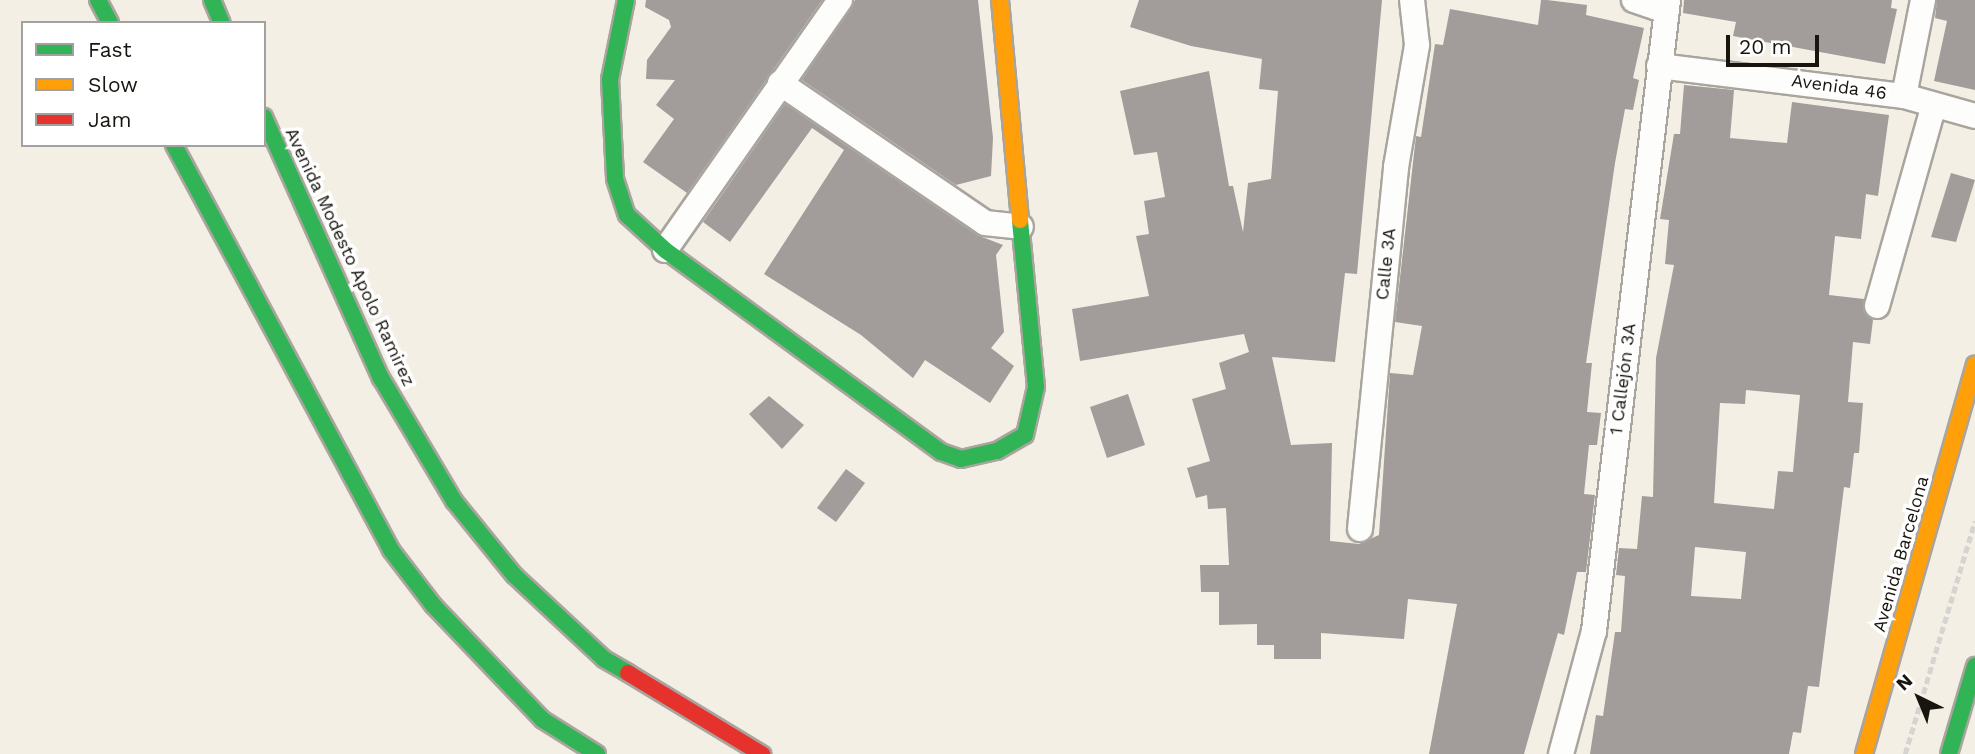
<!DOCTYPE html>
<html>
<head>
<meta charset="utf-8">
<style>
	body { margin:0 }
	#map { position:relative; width:1975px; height:754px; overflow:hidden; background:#f4efe5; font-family:"Work Sans",sans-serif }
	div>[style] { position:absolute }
	.building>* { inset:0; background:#a29c9a }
	.path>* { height:4.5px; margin-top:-2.25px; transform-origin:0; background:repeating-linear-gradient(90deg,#d5d4d1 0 7px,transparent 0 10.5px) }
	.roads { filter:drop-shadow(2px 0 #a9a59e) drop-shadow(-2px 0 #a9a59e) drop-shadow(0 2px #a9a59e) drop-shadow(0 -2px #a9a59e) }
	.street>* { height:24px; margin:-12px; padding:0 12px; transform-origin:12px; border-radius:12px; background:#fdfdfb }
	.fast>* { height:16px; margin:-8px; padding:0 8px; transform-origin:8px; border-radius:8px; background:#30b455 }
	.slow>* { height:16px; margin:-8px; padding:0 8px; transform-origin:8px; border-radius:8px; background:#ff9f0a }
	.jam>* { height:16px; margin:-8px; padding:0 8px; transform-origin:8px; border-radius:8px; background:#e5322d }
	span { translate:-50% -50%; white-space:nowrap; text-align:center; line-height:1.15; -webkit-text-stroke:7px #fff; paint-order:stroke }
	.street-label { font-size:18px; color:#18150f }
	.legend { position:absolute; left:21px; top:21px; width:245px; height:126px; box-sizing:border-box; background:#fff; border:2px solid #a3a19f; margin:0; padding:9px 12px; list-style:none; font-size:21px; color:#18150f }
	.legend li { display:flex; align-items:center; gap:14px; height:35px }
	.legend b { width:35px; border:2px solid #a3a19f }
	.north { position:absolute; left:1884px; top:663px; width:70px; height:70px; -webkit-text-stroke:5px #fff; paint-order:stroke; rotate:317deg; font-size:19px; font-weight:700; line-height:28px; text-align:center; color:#18150f }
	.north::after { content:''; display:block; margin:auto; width:24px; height:32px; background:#18150f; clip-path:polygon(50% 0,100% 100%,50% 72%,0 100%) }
	.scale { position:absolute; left:1726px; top:35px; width:93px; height:32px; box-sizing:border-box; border:4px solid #18150f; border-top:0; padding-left:9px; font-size:21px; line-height:24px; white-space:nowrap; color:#18150f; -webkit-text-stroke:5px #fff; paint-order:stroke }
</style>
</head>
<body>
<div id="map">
	<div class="building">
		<div style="clip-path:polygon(646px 0,822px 0,687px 193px,643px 162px,674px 119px,656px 105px,675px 80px,646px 79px,647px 60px,671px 27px,669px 20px,645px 7px)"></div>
		<div style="clip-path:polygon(855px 0,978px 0,993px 138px,991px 176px,956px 185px,802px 80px)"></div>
		<div style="clip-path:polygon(1139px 0,1382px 0,1357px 274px,1345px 273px,1335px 362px,1272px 357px,1291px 445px,1332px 443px,1330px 541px,1359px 544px,1379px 535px,1390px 373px,1413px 375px,1422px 326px,1395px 322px,1416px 136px,1421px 137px,1435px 44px,1443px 45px,1450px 9px,1538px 25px,1541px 0,1547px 0,1587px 5px,1586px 15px,1644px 28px,1633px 78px,1639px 80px,1633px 110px,1625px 109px,1615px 163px,1586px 363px,1592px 363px,1587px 412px,1601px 413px,1597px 445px,1589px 445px,1584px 494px,1595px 495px,1586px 572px,1577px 572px,1564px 635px,1558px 633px,1524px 754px,1429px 754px,1457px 604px,1408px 599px,1404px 639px,1321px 633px,1321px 659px,1274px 659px,1274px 645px,1257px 645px,1257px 624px,1219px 625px,1219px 592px,1201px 592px,1200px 565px,1229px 565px,1226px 508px,1208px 509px,1207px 495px,1196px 498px,1187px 468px,1210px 461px,1192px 399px,1226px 389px,1219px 363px,1249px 352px,1244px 334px,1080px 361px,1072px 309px,1149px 296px,1136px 236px,1149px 234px,1144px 201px,1165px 197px,1157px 152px,1134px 155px,1120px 91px,1209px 71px,1229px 186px,1233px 186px,1243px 232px,1248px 183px,1271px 179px,1278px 91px,1259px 89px,1262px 59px,1191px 46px,1130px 27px)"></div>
		<div style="clip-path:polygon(1684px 0,1892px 0,1891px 8px,1897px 9px,1885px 64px,1733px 36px,1736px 22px,1683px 13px)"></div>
		<div style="clip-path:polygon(1937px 0,1975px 0,1975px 90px,1934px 81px,1947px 21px,1935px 18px)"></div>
		<div style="clip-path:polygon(evenodd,1684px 85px,1734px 90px,1730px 138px,1787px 143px,1792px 102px,1889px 115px,1878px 196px,1866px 194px,1861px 239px,1835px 236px,1829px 295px,1864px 299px,1863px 310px,1873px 320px,1870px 344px,1853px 342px,1848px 402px,1863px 403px,1859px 453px,1854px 453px,1850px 488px,1844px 487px,1819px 687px,1808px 686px,1801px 733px,1793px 732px,1789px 754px,1590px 754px,1596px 715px,1603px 716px,1615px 632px,1621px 632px,1625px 576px,1616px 575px,1619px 548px,1637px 549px,1642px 496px,1653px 497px,1656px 358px,1674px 265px,1665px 264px,1669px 220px,1660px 219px,1674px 134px,1680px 134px,1684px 85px,1746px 390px,1800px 395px,1793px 472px,1778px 471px,1774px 509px,1714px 503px,1720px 403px,1745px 404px,1746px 390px,1684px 85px,1695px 547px,1746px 552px,1741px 599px,1691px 596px,1695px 547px)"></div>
		<div style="clip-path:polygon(785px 104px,977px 235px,1003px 245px,996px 255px,1004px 332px,991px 348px,1014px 366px,990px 403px,925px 360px,913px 378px,861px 335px,764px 274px,844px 150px,812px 128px,730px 242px,703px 222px)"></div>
		<div style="clip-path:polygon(1951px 173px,1975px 180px,1956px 242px,1931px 237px)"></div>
		<div style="clip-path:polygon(1128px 394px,1145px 445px,1107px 458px,1090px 407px)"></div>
		<div style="clip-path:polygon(769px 396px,804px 425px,782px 449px,749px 414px)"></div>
		<div style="clip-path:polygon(846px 469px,865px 483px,836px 522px,817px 508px)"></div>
	</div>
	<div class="path">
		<div style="left:1905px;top:754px;width:243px;rotate:-73.3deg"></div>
	</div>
	<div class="roads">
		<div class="street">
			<div style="left:1634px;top:0;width:34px;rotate:19deg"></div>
			<div style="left:1659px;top:66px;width:247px;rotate:7deg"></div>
			<div style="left:1904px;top:96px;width:74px;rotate:15.7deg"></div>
			<div style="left:780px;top:83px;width:248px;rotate:34.3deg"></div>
			<div style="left:985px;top:223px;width:36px;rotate:6deg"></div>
			<div style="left:1904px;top:96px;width:98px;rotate:-78.8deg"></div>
			<div style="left:665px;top:250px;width:305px;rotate:-55deg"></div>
			<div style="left:1877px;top:306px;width:209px;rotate:-74.2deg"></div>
			<div style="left:1360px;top:529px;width:364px;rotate:-84.3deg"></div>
			<div style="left:1396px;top:167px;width:124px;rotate:-80.2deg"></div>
			<div style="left:1417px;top:45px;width:45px;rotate:-96.3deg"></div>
			<div style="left:1561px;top:754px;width:127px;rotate:-75deg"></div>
			<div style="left:1594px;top:631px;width:635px;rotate:-83.31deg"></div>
		</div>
		<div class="fast">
			<div style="left:98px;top:0;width:26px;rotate:62deg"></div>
			<div style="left:212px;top:0;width:25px;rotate:67deg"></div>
			<div style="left:626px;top:0;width:81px;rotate:101.4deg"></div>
			<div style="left:610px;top:79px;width:100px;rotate:87.1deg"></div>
			<div style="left:615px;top:179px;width:38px;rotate:72deg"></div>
			<div style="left:627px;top:215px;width:52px;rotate:42.6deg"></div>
			<div style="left:665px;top:250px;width:342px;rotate:36.2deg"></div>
			<div style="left:941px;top:452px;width:21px;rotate:19deg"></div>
			<div style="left:961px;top:459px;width:37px;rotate:-13deg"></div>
			<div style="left:997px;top:451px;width:32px;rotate:-30deg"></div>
			<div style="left:1025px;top:435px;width:49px;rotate:-77.1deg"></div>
			<div style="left:1036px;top:387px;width:168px;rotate:-95.5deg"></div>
			<div style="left:264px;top:117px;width:286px;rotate:65.9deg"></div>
			<div style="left:381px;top:378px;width:143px;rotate:59.3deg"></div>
			<div style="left:454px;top:501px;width:95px;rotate:51deg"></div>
			<div style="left:514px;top:575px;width:123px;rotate:43deg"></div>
			<div style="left:604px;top:659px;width:28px;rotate:30deg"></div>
			<div style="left:174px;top:145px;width:459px;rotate:61.8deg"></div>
			<div style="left:391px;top:550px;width:69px;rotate:52.6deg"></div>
			<div style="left:433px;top:605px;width:159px;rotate:46.3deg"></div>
			<div style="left:543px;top:720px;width:64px;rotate:32.2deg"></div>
			<div style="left:1949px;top:754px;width:92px;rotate:-73.5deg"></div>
		</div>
		<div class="slow">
			<div style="left:1000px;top:0;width:221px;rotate:84.8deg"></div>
			<div style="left:1864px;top:754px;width:405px;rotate:-74.1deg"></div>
		</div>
		<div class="jam">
			<div style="left:628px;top:673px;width:157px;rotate:31.2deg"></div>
		</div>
	</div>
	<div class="street-label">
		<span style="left:1839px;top:87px;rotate:8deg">Avenida 46</span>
		<span style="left:350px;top:257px;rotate:65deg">Avenida Modesto Apolo Ramirez</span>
		<span style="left:1386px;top:264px;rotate:-84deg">Calle 3A</span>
		<span style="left:1623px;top:379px;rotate:-83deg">1 Callejón 3A</span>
		<span style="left:1901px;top:554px;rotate:-74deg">Avenida Barcelona</span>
	</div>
	<ul class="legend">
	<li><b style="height:9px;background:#30b455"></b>Fast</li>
	<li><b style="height:9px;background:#ff9f0a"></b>Slow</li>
	<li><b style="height:9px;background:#e5322d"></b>Jam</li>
	</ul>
	<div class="north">N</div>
	<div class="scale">20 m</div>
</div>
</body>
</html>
